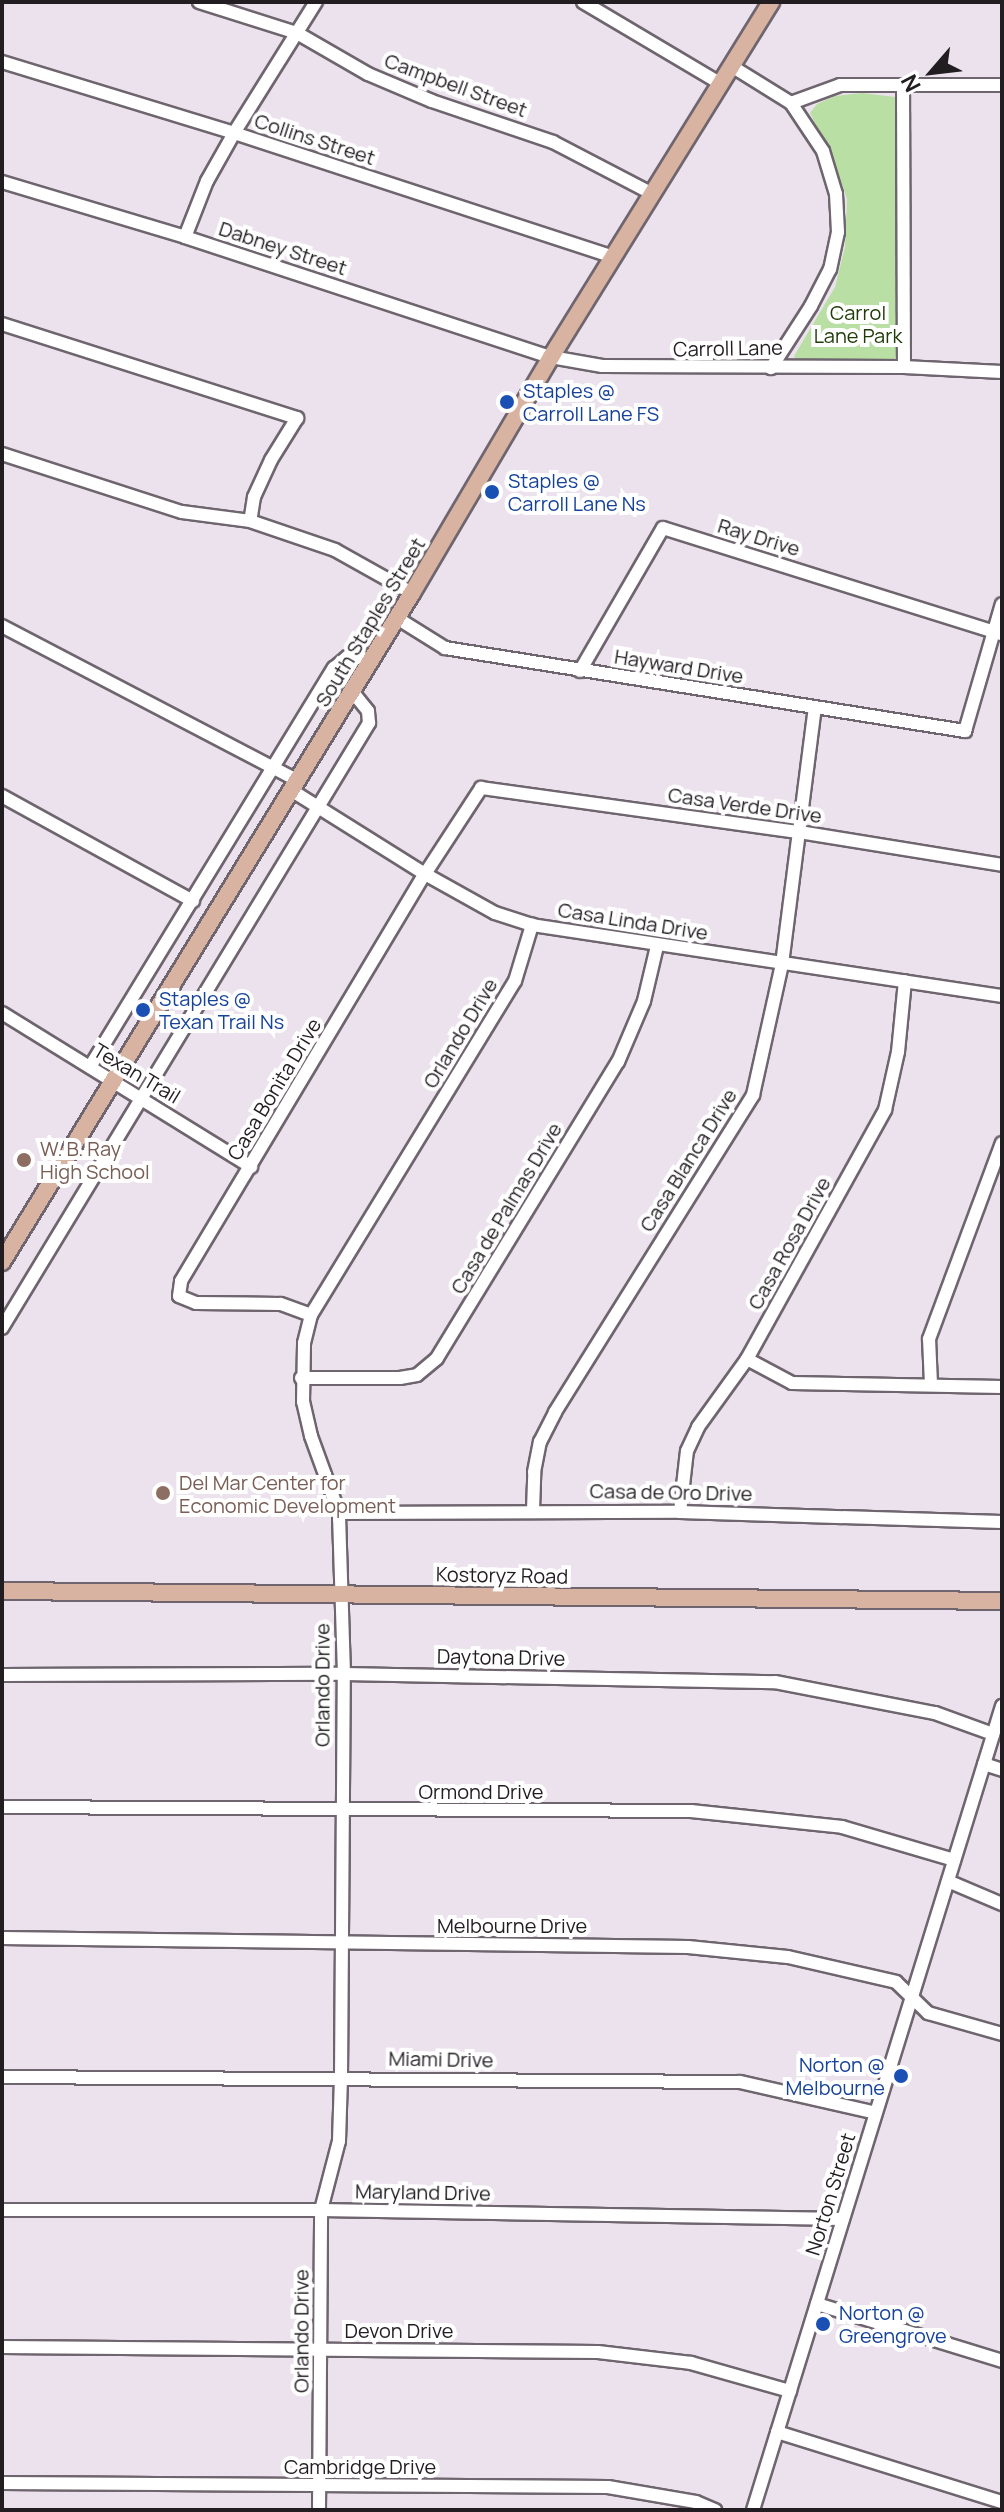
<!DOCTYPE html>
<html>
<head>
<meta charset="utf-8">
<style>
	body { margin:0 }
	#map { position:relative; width:1004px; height:2512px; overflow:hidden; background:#ece2ed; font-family:Manrope,sans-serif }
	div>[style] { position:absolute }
	.green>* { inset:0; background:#badfa4 }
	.roads { filter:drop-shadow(2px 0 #6e656e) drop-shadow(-2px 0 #6e656e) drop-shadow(0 2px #6e656e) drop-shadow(0 -2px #6e656e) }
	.minor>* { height:12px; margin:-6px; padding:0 6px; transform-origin:6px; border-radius:6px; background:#fff }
	.major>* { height:16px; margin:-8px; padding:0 8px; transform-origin:8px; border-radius:8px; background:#d9b3a1 }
	.dots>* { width:22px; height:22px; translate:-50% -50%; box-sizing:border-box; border:4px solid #fff; border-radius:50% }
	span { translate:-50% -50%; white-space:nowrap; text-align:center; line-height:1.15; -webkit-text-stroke:8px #fff; paint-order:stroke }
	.street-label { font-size:20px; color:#211d21 }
	.park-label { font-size:20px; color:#1e3a07 }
	.transit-label { font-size:20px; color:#164399 }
	.left { translate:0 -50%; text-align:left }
	.right { translate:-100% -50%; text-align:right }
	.education-label { font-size:20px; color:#785e54 }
	.frame { position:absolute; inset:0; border:4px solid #211d21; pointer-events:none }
	.north { position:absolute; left:892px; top:32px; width:80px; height:80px; -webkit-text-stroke:6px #fff; paint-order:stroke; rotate:242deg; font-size:22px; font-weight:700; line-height:32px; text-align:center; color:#211d21 }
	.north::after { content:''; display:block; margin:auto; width:28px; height:36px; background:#211d21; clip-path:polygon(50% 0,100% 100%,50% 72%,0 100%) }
</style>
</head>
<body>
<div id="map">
	<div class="green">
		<div style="clip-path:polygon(862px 93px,895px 97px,898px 109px,896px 356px,893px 362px,797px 363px,794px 356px,835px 287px,845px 247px,847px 199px,834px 161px,810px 113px,817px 104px,835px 96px)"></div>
	</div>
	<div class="roads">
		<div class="minor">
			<div style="left:199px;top:2px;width:103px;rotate:17.6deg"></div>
			<div style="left:297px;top:33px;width:82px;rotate:30deg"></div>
			<div style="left:368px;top:74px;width:69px;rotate:22.9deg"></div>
			<div style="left:432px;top:101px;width:128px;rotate:18.7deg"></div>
			<div style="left:553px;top:142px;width:113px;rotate:27.5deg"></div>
			<div style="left:583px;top:2px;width:161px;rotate:30.7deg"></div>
			<div style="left:2px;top:62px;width:243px;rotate:17deg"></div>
			<div style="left:234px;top:133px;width:399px;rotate:18.1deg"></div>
			<div style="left:733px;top:67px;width:68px;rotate:31.8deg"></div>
			<div style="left:791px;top:103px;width:58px;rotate:56.3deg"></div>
			<div style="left:823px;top:151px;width:45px;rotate:73.2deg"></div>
			<div style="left:836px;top:194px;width:38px;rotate:87deg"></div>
			<div style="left:838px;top:232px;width:38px;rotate:102deg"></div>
			<div style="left:830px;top:269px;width:42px;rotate:117.2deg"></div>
			<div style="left:811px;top:306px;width:74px;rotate:122.8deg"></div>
			<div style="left:903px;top:85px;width:282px;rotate:89.8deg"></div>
			<div style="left:791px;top:103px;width:52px;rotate:-20.2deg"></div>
			<div style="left:840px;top:85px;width:162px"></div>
			<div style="left:2px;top:182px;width:191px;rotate:16.7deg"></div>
			<div style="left:185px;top:237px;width:385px;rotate:18.2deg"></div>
			<div style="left:551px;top:357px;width:52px;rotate:10deg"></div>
			<div style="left:602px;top:366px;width:302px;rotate:0.2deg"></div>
			<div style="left:904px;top:367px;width:98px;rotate:2.9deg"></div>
			<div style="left:185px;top:237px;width:60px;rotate:-68.6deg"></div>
			<div style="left:207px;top:181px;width:55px;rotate:-60.6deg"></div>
			<div style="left:234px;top:133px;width:155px;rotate:-58deg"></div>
			<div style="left:2px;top:324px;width:310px;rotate:17.7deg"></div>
			<div style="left:297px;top:418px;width:49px;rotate:121.8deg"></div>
			<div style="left:271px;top:460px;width:41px;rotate:114.7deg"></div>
			<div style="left:254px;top:497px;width:24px;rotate:99deg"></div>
			<div style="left:2px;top:454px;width:189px;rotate:17.9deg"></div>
			<div style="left:182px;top:512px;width:69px;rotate:7.5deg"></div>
			<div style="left:250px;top:521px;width:90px;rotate:18.8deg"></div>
			<div style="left:335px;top:550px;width:88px;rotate:29.2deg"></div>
			<div style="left:397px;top:618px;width:57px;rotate:32deg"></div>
			<div style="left:445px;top:648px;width:527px;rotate:9.07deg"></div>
			<div style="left:965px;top:731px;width:132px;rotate:-73.8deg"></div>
			<div style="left:2px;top:626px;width:333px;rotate:27.6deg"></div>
			<div style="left:580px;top:671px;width:165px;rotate:-59.9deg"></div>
			<div style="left:663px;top:528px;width:355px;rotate:17.4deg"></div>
			<div style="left:291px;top:790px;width:158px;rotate:32.1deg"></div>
			<div style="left:425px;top:874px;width:80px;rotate:29.1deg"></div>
			<div style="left:495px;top:913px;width:39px;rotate:18deg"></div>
			<div style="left:532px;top:925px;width:475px;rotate:8.6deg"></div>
			<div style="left:2px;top:796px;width:218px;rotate:28.8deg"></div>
			<div style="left:2px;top:1013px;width:293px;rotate:31.7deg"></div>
			<div style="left:90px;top:1067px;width:468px;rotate:-58.6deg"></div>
			<div style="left:334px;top:668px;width:17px;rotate:-40deg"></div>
			<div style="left:347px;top:657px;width:24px;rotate:5deg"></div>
			<div style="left:311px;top:1315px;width:33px;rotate:-160deg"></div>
			<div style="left:280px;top:1304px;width:84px;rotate:-179.3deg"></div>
			<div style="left:196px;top:1303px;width:18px;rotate:-158deg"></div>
			<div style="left:179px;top:1296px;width:15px;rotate:-82deg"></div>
			<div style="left:181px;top:1281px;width:475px;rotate:-59.1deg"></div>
			<div style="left:425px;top:874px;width:103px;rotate:-56.9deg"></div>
			<div style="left:481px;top:788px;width:321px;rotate:7.9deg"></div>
			<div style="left:799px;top:832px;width:206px;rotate:9.2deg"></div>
			<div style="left:2px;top:1328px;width:708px;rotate:-58.76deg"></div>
			<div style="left:369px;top:723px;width:12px;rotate:-95deg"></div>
			<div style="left:368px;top:711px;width:26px;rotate:-129deg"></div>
			<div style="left:747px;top:1359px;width:51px;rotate:28.1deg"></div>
			<div style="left:792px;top:1383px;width:210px;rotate:1.1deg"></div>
			<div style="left:301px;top:1378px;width:99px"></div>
			<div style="left:400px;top:1378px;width:17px;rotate:-10deg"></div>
			<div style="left:417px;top:1375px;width:26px;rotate:-40deg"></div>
			<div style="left:437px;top:1358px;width:347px;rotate:-58.6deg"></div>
			<div style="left:618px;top:1062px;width:66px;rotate:-66.9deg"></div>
			<div style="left:644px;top:1001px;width:57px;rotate:-76.7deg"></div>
			<div style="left:931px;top:1384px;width:45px;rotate:-92.5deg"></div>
			<div style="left:929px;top:1339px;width:209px;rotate:-69.6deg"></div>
			<div style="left:533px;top:1510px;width:38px;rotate:-88deg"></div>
			<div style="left:534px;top:1472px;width:31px;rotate:-79deg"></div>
			<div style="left:540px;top:1442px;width:34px;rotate:-63deg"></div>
			<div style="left:555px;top:1412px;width:374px;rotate:-58deg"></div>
			<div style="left:753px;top:1095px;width:134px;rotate:-77.5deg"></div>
			<div style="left:782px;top:964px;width:259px;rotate:-82.7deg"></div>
			<div style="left:680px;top:1512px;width:61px;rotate:-83.5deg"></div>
			<div style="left:687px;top:1451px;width:26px;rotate:-65deg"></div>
			<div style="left:698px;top:1427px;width:84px;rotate:-54.2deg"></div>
			<div style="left:747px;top:1359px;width:285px;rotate:-61deg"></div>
			<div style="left:885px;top:1110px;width:59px;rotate:-77.4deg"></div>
			<div style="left:898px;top:1052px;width:71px;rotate:-84.4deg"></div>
			<div style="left:339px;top:1513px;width:341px;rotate:-0.2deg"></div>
			<div style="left:680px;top:1512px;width:322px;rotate:1.8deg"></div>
			<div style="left:2px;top:1675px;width:342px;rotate:-0.2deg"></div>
			<div style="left:344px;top:1674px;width:431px;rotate:1.1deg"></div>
			<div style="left:775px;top:1682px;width:163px;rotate:11deg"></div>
			<div style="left:935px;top:1713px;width:62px;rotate:19.9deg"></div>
			<div style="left:984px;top:1764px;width:19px;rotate:18deg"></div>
			<div style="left:2px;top:1807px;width:689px;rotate:0.33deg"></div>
			<div style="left:691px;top:1811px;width:152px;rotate:6deg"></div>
			<div style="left:842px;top:1827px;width:117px;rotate:16.4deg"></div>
			<div style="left:948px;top:1881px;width:59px;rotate:23.1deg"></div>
			<div style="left:2px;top:1938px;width:686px;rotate:0.75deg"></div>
			<div style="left:688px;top:1947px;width:100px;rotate:5.7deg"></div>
			<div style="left:788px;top:1957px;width:111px;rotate:13deg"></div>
			<div style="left:896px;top:1982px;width:45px;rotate:44.1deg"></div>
			<div style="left:928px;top:2013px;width:77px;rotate:15.8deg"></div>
			<div style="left:2px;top:2077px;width:738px;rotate:0.39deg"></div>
			<div style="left:740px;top:2082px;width:139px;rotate:12.8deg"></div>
			<div style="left:2px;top:2210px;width:319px"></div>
			<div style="left:321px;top:2210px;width:522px;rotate:0.99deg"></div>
			<div style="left:817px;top:2304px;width:194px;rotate:17.1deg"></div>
			<div style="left:2px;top:2347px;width:596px;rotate:0.48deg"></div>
			<div style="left:598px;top:2352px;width:94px;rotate:6.7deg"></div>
			<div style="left:691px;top:2363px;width:103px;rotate:15.8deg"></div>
			<div style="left:777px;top:2432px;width:236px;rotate:17.3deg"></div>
			<div style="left:2px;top:2483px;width:606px;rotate:0.38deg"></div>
			<div style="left:608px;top:2487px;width:89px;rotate:9.7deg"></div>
			<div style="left:696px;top:2502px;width:21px;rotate:23deg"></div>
			<div style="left:319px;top:2510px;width:300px;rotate:-89.6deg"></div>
			<div style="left:321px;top:2210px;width:71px;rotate:-75.4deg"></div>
			<div style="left:339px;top:2141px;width:63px;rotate:-88.2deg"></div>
			<div style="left:341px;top:2078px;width:404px;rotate:-89.6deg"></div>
			<div style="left:344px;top:1674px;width:161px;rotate:-91.8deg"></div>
			<div style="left:339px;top:1513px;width:82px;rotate:-110deg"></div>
			<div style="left:311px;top:1436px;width:35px;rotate:-103deg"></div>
			<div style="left:303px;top:1402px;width:59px;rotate:-89deg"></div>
			<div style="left:304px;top:1343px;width:29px;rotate:-76deg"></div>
			<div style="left:311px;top:1315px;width:391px;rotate:-58.6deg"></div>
			<div style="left:515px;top:981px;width:59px;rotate:-73.1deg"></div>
			<div style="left:753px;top:2510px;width:842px;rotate:-72.79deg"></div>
		</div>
		<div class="major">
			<div style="left:2px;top:1262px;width:785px;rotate:-58.5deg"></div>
			<div style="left:412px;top:593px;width:274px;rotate:-59.5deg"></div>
			<div style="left:551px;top:357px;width:418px;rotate:-58.2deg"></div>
			<div style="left:2px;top:1591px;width:1000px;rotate:0.57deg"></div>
		</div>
	</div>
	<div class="dots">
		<div style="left:507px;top:402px;background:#1a4fb4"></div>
		<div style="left:492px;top:492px;background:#1a4fb4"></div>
		<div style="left:143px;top:1010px;background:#1a4fb4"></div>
		<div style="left:24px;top:1160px;background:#8d6e63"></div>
		<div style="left:163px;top:1493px;background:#8d6e63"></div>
		<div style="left:901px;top:2076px;background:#1a4fb4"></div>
		<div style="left:823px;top:2324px;background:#1a4fb4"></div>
	</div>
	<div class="street-label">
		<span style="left:456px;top:85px;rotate:20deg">Campbell Street</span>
		<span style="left:315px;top:139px;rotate:18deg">Collins Street</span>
		<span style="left:283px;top:248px;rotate:18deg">Dabney Street</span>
		<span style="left:728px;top:348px;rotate:-1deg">Carroll Lane</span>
		<span style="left:759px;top:537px;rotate:17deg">Ray Drive</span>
		<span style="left:370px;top:622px;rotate:-59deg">South Staples Street</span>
		<span style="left:679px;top:666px;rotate:9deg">Hayward Drive</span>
		<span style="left:745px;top:805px;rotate:8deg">Casa Verde Drive</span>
		<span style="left:633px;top:921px;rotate:9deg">Casa Linda Drive</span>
		<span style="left:460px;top:1033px;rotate:-59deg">Orlando Drive</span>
		<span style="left:137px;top:1073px;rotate:31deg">Texan Trail</span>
		<span style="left:274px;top:1089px;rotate:-59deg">Casa Bonita Drive</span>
		<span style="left:688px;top:1160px;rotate:-58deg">Casa Blanca Drive</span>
		<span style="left:506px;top:1208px;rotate:-59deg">Casa de Palmas Drive</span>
		<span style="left:789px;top:1243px;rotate:-61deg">Casa Rosa Drive</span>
		<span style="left:671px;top:1492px;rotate:1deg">Casa de Oro Drive</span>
		<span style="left:502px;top:1575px;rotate:1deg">Kostoryz Road</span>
		<span style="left:501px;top:1657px;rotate:1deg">Daytona Drive</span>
		<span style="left:322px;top:1685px;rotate:-90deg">Orlando Drive</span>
		<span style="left:481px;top:1791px">Ormond Drive</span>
		<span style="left:512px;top:1925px">Melbourne Drive</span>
		<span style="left:441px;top:2059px;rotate:1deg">Miami Drive</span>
		<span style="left:423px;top:2192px;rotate:1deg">Maryland Drive</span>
		<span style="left:830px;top:2194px;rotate:-73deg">Norton Street</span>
		<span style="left:399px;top:2330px">Devon Drive</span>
		<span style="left:301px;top:2331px;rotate:-90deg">Orlando Drive</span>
		<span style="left:360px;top:2466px">Cambridge Drive</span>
	</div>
	<div class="park-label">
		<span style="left:858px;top:324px">Carrol<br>Lane Park</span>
	</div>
	<div class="transit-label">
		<span class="left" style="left:523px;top:402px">Staples @<br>Carroll Lane FS</span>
		<span class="left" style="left:508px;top:492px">Staples @<br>Carroll Lane Ns</span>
		<span class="left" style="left:159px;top:1010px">Staples @<br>Texan Trail Ns</span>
		<span class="right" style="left:885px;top:2076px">Norton @<br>Melbourne</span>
		<span class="left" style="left:839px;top:2324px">Norton @<br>Greengrove</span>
	</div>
	<div class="education-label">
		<span class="left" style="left:40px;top:1160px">W. B. Ray<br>High School</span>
		<span class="left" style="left:179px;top:1494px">Del Mar Center for<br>Economic Development</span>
	</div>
	<div class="frame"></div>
	<div class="north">N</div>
</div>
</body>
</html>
